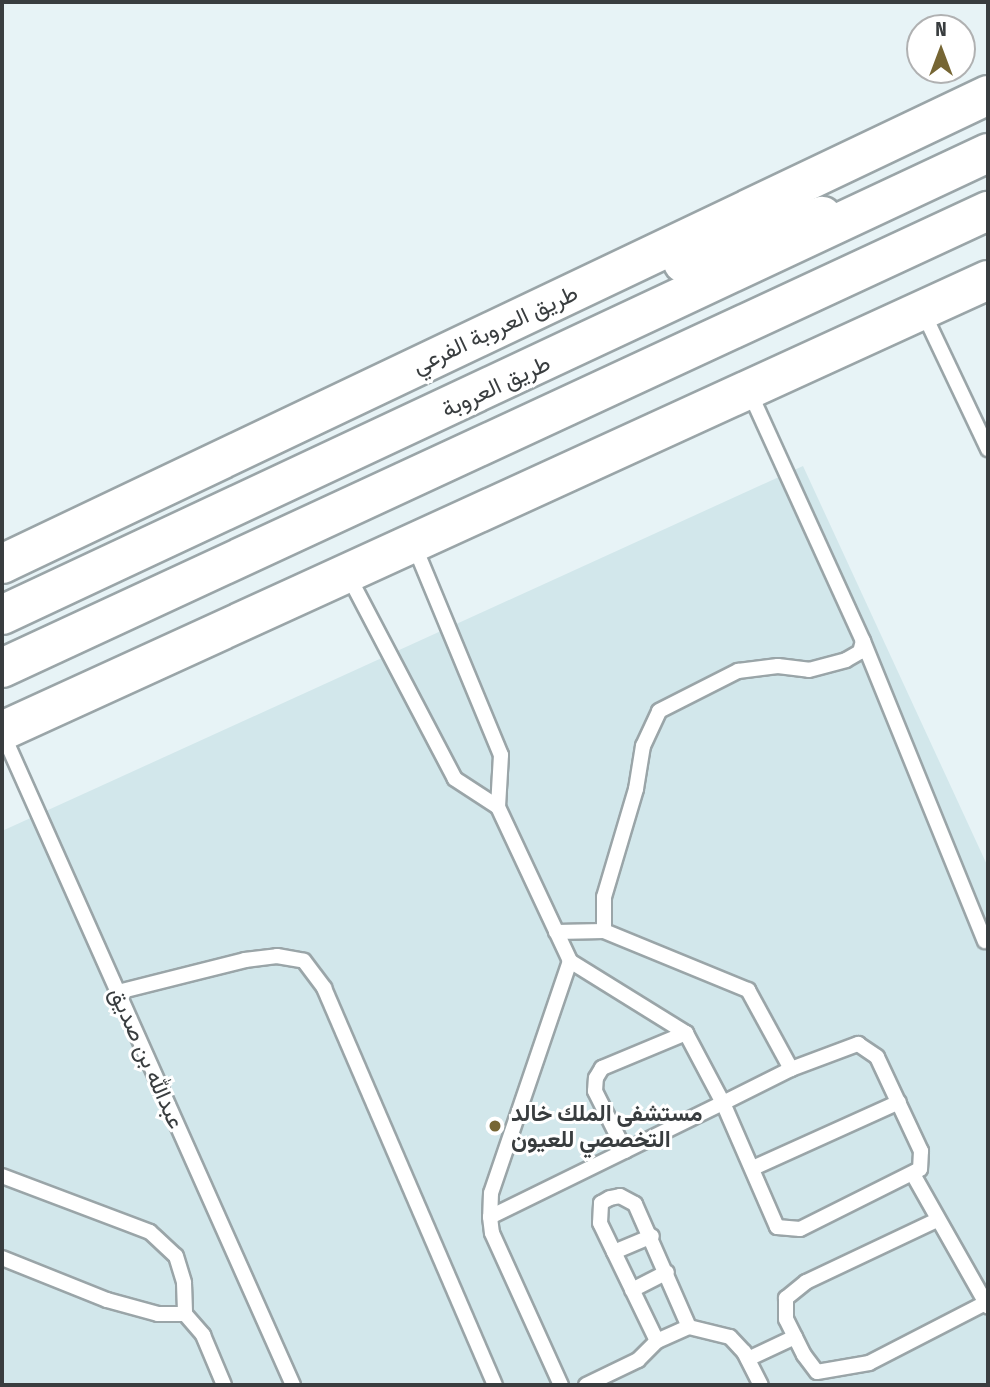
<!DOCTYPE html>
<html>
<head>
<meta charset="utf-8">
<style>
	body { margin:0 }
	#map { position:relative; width:990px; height:1387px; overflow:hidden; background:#e7f3f6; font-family:"Fira Sans Condensed",Vazirmatn,sans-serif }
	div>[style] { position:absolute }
	.built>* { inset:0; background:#d2e7eb }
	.roads { filter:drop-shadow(2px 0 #9aa5a8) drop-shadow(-2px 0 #9aa5a8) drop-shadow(0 2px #9aa5a8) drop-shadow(0 -2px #9aa5a8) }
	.lane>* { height:14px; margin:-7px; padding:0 7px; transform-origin:7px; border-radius:7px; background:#fff }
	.secondary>* { height:38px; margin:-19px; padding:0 19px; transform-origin:19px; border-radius:19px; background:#fff }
	.primary>* { height:38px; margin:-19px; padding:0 19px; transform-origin:19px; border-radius:19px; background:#fff }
	.dots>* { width:19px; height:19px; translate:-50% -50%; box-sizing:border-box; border:4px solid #fff; border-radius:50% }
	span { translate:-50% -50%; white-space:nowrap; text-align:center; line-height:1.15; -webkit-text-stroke:6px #fff; paint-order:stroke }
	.street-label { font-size:23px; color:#393d3f }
	.poi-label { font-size:23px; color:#393d3f; font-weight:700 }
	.left { translate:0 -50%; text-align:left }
	.frame { position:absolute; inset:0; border:4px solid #393d3f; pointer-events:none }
	.north { position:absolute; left:906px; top:14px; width:70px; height:70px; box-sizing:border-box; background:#fff; border:2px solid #b0b1b2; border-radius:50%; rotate:0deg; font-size:19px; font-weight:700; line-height:28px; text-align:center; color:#393d3f }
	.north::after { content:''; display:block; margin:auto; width:24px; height:32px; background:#766634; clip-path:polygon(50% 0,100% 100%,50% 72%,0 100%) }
</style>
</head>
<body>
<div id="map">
	<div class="built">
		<div style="clip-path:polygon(803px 466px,988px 867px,988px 1385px,2px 1385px,2px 831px)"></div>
	</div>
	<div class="roads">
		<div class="lane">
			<div style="left:923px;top:312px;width:152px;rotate:64.6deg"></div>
			<div style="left:414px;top:545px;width:227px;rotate:67.5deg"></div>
			<div style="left:501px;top:755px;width:52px;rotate:93.3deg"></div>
			<div style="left:498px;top:807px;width:170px;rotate:64.9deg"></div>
			<div style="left:570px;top:961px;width:245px;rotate:108.8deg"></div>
			<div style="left:491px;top:1193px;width:24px;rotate:92deg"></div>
			<div style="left:490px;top:1217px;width:16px;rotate:83deg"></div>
			<div style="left:492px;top:1233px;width:167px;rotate:65.6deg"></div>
			<div style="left:348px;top:575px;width:230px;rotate:62.3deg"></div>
			<div style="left:455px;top:779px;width:51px;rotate:33.1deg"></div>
			<div style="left:863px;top:641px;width:324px;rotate:67.9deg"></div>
			<div style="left:2px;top:732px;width:715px;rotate:65.98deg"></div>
			<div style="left:604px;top:931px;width:34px;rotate:-90deg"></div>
			<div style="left:604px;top:897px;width:113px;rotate:-73.5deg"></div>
			<div style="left:636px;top:789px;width:44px;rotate:-80.8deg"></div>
			<div style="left:643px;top:746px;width:38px;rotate:-65deg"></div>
			<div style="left:659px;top:711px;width:89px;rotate:-26.9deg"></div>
			<div style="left:738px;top:671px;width:40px;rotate:-7.1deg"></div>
			<div style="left:778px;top:666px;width:31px;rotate:7deg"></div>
			<div style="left:809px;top:670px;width:38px;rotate:-15deg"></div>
			<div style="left:846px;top:660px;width:16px;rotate:-30deg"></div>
			<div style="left:860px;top:652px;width:11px;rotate:-75deg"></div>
			<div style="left:863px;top:641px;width:275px;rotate:-114.5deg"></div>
			<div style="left:556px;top:932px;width:48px;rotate:-1.2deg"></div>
			<div style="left:604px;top:931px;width:156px;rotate:22.3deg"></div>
			<div style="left:748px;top:990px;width:90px;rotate:61.4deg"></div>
			<div style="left:118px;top:992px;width:131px;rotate:-14.1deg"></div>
			<div style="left:245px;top:960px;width:32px;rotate:-7deg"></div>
			<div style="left:277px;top:956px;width:27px;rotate:10deg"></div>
			<div style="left:304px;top:961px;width:34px;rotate:53deg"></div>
			<div style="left:324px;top:988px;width:432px;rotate:66.7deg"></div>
			<div style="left:625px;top:1151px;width:67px;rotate:-116.6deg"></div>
			<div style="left:595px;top:1091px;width:13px;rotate:-86deg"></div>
			<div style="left:596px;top:1078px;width:12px;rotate:-59deg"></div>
			<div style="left:602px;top:1068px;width:91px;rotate:-22.6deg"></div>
			<div style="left:753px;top:1168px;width:160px;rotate:-24.3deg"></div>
			<div style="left:2px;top:1176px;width:158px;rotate:20.7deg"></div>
			<div style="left:150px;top:1232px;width:35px;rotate:43deg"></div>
			<div style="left:176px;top:1256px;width:28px;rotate:73deg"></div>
			<div style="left:184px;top:1283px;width:31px;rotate:88deg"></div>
			<div style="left:914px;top:1176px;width:150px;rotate:60.5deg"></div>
			<div style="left:490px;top:1217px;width:259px;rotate:-26.1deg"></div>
			<div style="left:723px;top:1103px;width:76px;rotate:-26.6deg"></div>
			<div style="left:791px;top:1069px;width:72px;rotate:-20.5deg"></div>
			<div style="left:858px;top:1044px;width:23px;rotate:34deg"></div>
			<div style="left:877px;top:1057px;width:104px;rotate:64.9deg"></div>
			<div style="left:921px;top:1151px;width:18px;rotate:93deg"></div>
			<div style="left:920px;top:1169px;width:134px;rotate:153.4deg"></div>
			<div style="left:800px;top:1229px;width:23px;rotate:-175deg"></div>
			<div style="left:777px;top:1227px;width:135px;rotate:-113.5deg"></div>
			<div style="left:723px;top:1103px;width:79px;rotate:-117.9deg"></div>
			<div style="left:686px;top:1033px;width:137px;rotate:-148.2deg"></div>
			<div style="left:937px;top:1220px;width:145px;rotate:154.7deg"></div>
			<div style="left:806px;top:1282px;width:26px;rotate:141deg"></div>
			<div style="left:786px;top:1298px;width:21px;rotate:90deg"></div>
			<div style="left:786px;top:1319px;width:40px;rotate:63.4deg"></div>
			<div style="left:804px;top:1355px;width:21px;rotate:53deg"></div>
			<div style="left:817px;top:1372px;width:53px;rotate:-9.8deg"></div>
			<div style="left:869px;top:1363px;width:131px;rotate:-27.3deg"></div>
			<div style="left:614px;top:1252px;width:41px;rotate:-22.8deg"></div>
			<div style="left:2px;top:1258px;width:113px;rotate:21.8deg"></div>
			<div style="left:107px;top:1300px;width:53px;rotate:15.4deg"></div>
			<div style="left:158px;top:1314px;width:27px"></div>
			<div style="left:185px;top:1314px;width:28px;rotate:49deg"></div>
			<div style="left:203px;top:1335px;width:54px;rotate:67.2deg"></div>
			<div style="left:632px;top:1290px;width:39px;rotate:-27deg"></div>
			<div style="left:657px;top:1341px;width:131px;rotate:-115.8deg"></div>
			<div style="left:600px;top:1223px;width:20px;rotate:-87deg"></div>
			<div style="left:601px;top:1203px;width:10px;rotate:-29deg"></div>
			<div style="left:610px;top:1198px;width:10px;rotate:-11deg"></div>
			<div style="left:620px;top:1196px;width:17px;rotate:28deg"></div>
			<div style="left:635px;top:1204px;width:134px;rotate:66.3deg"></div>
			<div style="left:748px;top:1359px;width:52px;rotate:-25.1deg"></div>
			<div style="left:586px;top:1385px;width:58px;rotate:-25.7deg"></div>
			<div style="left:638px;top:1360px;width:27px;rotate:-45deg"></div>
			<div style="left:657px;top:1341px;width:35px;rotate:-24deg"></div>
			<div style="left:689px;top:1327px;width:42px;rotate:13.7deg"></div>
			<div style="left:730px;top:1337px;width:21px;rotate:47deg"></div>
			<div style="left:744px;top:1352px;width:37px;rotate:63deg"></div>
		</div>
		<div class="secondary">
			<div style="left:683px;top:263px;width:147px;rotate:-18.7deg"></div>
			<div style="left:2px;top:564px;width:1092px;rotate:-25.44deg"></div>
			<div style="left:2px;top:731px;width:1084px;rotate:-24.58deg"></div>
		</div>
		<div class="primary">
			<div style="left:2px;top:615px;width:1089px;rotate:-25.11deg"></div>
			<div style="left:2px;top:668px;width:1087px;rotate:-24.87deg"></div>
		</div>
	</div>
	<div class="dots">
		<div style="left:495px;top:1126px;background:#766634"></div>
	</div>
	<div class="street-label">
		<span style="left:495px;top:329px;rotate:-25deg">طريق العروبة الفرعي</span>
		<span style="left:496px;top:386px;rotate:-25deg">طريق العروبة</span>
		<span style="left:147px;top:1058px;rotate:66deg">عبدالله بن صديق</span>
	</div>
	<div class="poi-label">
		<span class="left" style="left:511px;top:1126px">مستشفى الملك خالد<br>التخصصي للعيون</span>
	</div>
	<div class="frame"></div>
	<div class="north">N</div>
</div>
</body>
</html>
